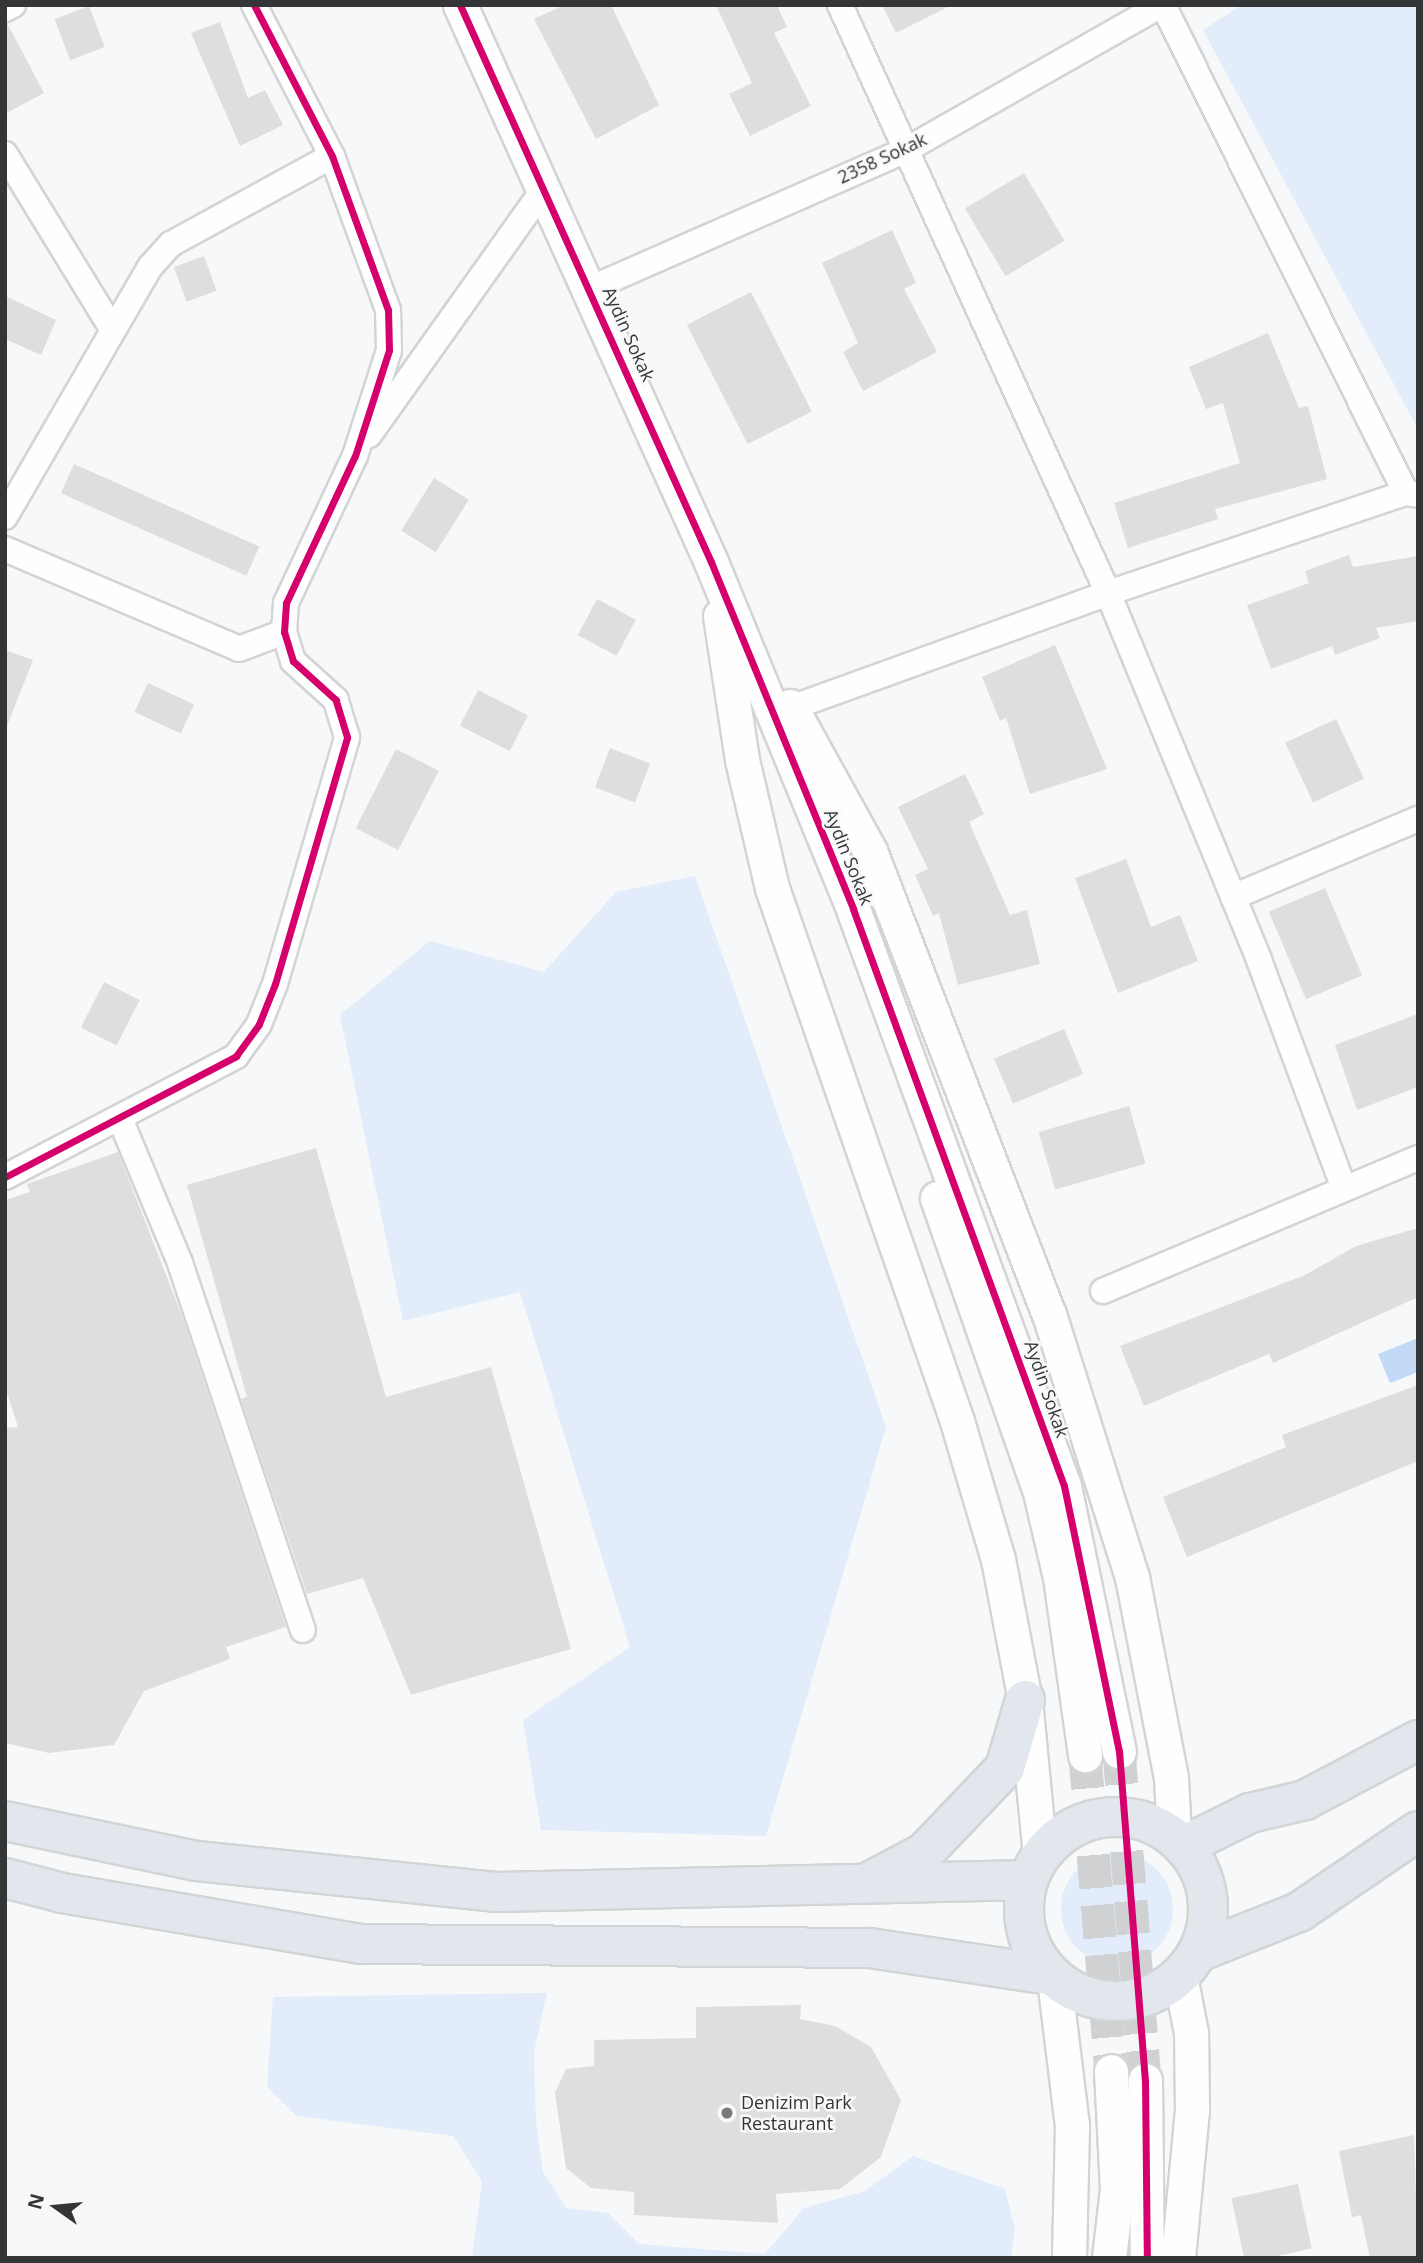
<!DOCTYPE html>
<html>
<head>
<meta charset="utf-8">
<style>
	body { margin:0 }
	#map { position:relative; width:1423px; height:2263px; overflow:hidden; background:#f7f8f9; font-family:"Open Sans",sans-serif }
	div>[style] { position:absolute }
	.green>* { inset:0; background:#e2ecfa }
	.round { border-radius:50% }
	.water>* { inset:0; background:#c2daf8 }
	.building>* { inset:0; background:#dededf; transform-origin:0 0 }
	.secondary-tunnel>* { height:33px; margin-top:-16.5px; transform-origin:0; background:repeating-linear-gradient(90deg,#d0d1d2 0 33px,transparent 0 50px) }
	.roads { filter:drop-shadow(2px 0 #d3d4d5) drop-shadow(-2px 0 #d3d4d5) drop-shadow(0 2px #d3d4d5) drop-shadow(0 -2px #d3d4d5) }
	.street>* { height:24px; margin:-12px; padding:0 12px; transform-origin:12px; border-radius:12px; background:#fefefe }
	.secondary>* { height:33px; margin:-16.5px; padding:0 16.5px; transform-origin:16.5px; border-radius:16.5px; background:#fefefe }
	.primary>* { height:38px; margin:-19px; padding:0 19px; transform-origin:19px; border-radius:19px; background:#e2e7ed }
	.primary>.ring { margin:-19px; padding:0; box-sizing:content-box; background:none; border:38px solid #e2e7ed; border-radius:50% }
	.cycleway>* { height:7px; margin:-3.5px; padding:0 3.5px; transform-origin:3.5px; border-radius:3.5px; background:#d6006c }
	.dots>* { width:19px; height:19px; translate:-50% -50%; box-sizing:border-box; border:4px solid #f6f8fa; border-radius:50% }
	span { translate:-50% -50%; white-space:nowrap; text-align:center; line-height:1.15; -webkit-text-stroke:5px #f6f8fa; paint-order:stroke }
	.street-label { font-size:18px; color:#343536 }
	.poi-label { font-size:18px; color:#343536 }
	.left { translate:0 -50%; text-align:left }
	.frame { position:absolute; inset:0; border:7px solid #343536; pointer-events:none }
	.north { position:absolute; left:21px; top:2172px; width:70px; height:70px; -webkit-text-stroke:5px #f6f8fa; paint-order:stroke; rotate:285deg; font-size:19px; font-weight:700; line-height:28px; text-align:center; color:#343536 }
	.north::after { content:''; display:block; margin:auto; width:24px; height:32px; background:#343536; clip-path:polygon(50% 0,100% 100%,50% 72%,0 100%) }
</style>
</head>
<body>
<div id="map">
	<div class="green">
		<div style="clip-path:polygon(1241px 5px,1418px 5px,1418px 429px,1203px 30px)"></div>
		<div style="clip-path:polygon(695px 876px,886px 1427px,766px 1836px,541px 1830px,523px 1720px,630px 1647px,520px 1292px,403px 1321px,340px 1015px,430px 941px,544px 972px,616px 892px)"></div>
		<div class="round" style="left:1061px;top:1853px;width:112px;height:112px"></div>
		<div style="clip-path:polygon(547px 1993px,534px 2052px,536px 2122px,543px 2172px,566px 2208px,608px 2213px,639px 2244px,765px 2254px,804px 2208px,865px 2191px,913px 2156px,1005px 2189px,1015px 2229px,1011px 2258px,472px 2258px,482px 2181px,453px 2136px,297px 2116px,267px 2087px,273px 1997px)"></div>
	</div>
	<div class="water">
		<div style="clip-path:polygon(1418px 1338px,1418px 1372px,1390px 1383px,1378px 1354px)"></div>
	</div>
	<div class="building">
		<div style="clip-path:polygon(564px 5px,611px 5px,659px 105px,596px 139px,534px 19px)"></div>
		<div style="clip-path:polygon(716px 5px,777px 5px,787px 27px,774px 33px,811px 106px,750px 136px,729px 94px,752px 83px)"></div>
		<div style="clip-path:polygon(882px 5px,952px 5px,896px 33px)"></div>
		<div style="left:89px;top:6px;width:44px;height:37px;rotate:69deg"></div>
		<div style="clip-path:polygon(220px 22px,248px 98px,265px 90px,283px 125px,240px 146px,191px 33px)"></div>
		<div style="clip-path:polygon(7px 23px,44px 93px,5px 114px,5px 24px)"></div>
		<div style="left:1024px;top:173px;width:79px;height:69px;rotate:59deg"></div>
		<div style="clip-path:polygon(892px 230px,916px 283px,904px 289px,937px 352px,863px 391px,843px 352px,858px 343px,822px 263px)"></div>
		<div style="left:204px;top:256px;width:37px;height:32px;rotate:70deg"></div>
		<div style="left:751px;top:292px;width:134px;height:72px;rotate:63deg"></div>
		<div style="clip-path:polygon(5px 296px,56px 320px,41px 355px,5px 339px)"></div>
		<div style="clip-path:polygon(1268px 333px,1299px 408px,1308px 406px,1327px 479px,1215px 509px,1218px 519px,1128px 548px,1114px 503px,1240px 463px,1223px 403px,1206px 409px,1189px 367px)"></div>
		<div style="left:74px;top:464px;width:203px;height:32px;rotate:24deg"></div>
		<div style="left:434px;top:478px;width:41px;height:62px;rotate:32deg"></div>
		<div style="clip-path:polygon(1349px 555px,1353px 567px,1418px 556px,1418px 621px,1376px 628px,1380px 638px,1335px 655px,1332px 646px,1271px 669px,1247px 605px,1309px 583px,1305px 571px)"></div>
		<div style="left:597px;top:599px;width:44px;height:41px;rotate:28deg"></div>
		<div style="clip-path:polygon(1055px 645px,1107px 769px,1030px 794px,1006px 718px,1000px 721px,982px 677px)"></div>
		<div style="clip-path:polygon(5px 650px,33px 660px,7px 726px,5px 726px)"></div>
		<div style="left:148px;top:683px;width:51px;height:32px;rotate:25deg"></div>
		<div style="left:478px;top:690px;width:56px;height:40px;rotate:27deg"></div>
		<div style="left:1336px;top:719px;width:66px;height:56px;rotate:65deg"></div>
		<div style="left:610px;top:748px;width:43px;height:42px;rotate:21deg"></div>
		<div style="left:396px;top:749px;width:48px;height:89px;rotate:27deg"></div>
		<div style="clip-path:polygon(965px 774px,984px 814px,969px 822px,1010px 915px,1027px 910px,1040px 964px,958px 985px,939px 913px,933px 916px,915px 875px,928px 869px,898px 807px)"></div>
		<div style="clip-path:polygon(1126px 859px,1151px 927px,1180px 915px,1198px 961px,1118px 993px,1075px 878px)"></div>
		<div style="left:1325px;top:888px;width:95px;height:61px;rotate:67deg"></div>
		<div style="left:104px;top:982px;width:40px;height:51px;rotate:27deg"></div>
		<div style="clip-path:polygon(1418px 1014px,1418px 1087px,1357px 1110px,1335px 1045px)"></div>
		<div style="left:1064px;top:1029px;width:49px;height:76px;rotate:67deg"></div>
		<div style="left:1129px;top:1106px;width:60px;height:94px;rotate:74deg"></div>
		<div style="clip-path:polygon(316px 1148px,386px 1397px,491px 1367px,571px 1649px,411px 1695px,363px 1578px,307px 1594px,241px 1399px,247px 1397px,187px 1185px)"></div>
		<div style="clip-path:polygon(118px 1152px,181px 1313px,286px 1627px,226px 1647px,230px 1659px,144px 1691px,114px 1745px,49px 1753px,5px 1743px,5px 1428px,18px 1427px,5px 1387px,5px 1200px,30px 1192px,27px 1184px)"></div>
		<div style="clip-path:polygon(1418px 1228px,1418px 1297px,1273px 1363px,1269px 1354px,1144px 1406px,1120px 1346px,1305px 1275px,1356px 1246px)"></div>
		<div style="clip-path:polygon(1418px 1385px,1418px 1461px,1187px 1557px,1163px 1497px,1286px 1447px,1282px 1435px)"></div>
		<div style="clip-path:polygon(801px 2005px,800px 2019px,835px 2026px,871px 2047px,901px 2100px,881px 2157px,840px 2189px,776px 2194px,778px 2223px,634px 2215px,634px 2192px,591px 2188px,566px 2168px,555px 2093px,566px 2069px,594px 2066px,594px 2040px,696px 2038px,696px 2007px)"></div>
		<div style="clip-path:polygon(1414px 2135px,1418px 2258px,1370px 2258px,1361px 2215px,1352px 2217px,1339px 2151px)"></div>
		<div style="left:1298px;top:2184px;width:66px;height:68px;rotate:78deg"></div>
	</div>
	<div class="secondary-tunnel">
		<div style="left:1119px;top:1751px;width:330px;rotate:85.5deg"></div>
		<div style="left:1085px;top:1755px;width:317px;rotate:85.3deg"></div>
	</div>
	<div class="roads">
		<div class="street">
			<div style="left:840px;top:5px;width:646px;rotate:65.5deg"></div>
			<div style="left:1108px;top:593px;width:397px;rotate:67.6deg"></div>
			<div style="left:1259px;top:960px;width:241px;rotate:69.6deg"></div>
			<div style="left:1163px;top:5px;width:545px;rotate:63.53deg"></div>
			<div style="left:5px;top:9px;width:9px;rotate:-27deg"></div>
			<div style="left:5px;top:154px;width:206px;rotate:58.5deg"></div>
			<div style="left:592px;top:288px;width:343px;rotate:-23.7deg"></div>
			<div style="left:906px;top:150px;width:293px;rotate:-29.6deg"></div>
			<div style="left:369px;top:435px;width:302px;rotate:-54.6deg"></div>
			<div style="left:5px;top:517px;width:289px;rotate:-59.9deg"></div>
			<div style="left:150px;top:267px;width:31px;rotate:-48deg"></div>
			<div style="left:171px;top:244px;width:183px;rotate:-28.7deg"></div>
			<div style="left:5px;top:549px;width:254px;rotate:23.1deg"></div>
			<div style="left:239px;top:649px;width:48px;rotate:-20.7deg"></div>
			<div style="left:791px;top:708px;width:337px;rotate:-19.9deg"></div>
			<div style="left:1108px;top:593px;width:314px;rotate:-18.6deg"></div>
			<div style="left:1406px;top:493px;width:12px;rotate:9deg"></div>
			<div style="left:1233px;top:897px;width:201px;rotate:-22.9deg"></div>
			<div style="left:121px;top:1121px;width:154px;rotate:67.4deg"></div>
			<div style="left:180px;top:1263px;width:387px;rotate:71.5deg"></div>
			<div style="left:5px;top:1177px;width:261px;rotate:-27.6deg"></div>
			<div style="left:236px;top:1056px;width:39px;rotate:-54deg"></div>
			<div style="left:259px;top:1024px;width:43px;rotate:-68.2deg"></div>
			<div style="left:275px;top:984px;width:257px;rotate:-73.7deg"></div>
			<div style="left:347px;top:737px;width:39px;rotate:-107deg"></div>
			<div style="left:336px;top:700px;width:58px;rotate:-137.8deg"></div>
			<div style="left:293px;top:661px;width:30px;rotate:-107deg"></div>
			<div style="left:284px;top:632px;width:29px;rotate:-86deg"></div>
			<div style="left:286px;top:603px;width:162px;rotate:-64.9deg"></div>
			<div style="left:355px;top:456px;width:111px;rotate:-72.2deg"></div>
			<div style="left:389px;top:350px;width:40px;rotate:-91.4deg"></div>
			<div style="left:388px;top:310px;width:164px;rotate:-110deg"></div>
			<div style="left:332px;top:156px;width:170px;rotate:-117.3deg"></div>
			<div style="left:1103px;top:1291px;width:342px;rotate:-22.9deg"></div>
		</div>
		<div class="secondary">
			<div style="left:460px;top:5px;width:611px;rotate:65.74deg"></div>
			<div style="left:711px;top:562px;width:375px;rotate:67.7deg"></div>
			<div style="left:853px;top:909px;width:614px;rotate:69.91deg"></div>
			<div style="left:1064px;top:1486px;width:271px;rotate:78.3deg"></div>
			<div style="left:720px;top:616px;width:146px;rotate:81.3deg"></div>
			<div style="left:742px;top:760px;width:131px;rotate:76.8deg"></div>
			<div style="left:772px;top:888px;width:564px;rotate:70.86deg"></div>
			<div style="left:957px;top:1421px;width:144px;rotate:73.5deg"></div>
			<div style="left:998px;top:1559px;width:144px;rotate:79.2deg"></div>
			<div style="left:1025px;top:1700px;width:157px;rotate:84.5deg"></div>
			<div style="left:790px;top:706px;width:166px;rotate:61.1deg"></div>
			<div style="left:870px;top:851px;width:496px;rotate:68.9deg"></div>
			<div style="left:1049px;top:1314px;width:276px;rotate:72.5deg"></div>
			<div style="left:1132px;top:1577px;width:205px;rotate:79deg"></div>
			<div style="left:1171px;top:1778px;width:58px;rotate:87deg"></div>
			<div style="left:937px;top:1198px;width:312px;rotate:70.7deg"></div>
			<div style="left:1040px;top:1492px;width:87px;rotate:76.8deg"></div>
			<div style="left:1060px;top:1577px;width:180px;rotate:82deg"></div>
			<div style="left:1054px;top:1979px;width:147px;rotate:83deg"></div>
			<div style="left:1072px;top:2125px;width:133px;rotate:91.3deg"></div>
			<div style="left:1145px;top:2080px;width:178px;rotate:89.4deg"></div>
			<div style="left:1109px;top:2258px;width:69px;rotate:-83.4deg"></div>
			<div style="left:1117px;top:2189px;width:118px;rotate:-92.9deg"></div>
			<div style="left:1178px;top:2258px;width:149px;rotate:-84.6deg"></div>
			<div style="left:1192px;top:2110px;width:77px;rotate:-90.7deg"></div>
			<div style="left:1191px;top:2033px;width:58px;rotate:-100.9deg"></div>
		</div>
		<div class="primary">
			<div class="ring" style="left:1024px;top:1817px;width:146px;height:146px"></div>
			<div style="left:5px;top:1821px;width:196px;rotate:11.8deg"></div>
			<div style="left:197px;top:1861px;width:302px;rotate:5.9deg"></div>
			<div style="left:497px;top:1892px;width:531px;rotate:-1.29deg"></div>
			<div style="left:1183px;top:1846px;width:75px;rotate:-26.2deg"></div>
			<div style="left:1250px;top:1813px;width:57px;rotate:-13.3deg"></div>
			<div style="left:1305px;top:1800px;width:128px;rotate:-28deg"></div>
			<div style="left:5px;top:1878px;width:59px;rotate:14.7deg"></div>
			<div style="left:62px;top:1893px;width:302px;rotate:9.7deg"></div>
			<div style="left:360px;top:1944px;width:510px;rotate:0.45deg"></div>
			<div style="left:870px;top:1948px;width:183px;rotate:8.5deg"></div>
			<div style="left:867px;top:1883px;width:64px;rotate:-27.8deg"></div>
			<div style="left:924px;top:1853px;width:117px;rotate:-46.4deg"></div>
			<div style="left:1005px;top:1768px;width:71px;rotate:-73.6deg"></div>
			<div style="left:1198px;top:1952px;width:109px;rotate:-21.6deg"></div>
			<div style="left:1299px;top:1912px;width:144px;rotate:-34.2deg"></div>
		</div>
	</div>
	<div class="cycleway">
		<div style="left:460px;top:5px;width:611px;rotate:65.74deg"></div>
		<div style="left:711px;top:562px;width:375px;rotate:67.7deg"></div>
		<div style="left:853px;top:909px;width:614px;rotate:69.91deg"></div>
		<div style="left:1064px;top:1486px;width:271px;rotate:78.3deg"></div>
		<div style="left:1119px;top:1751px;width:330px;rotate:85.5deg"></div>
		<div style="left:1145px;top:2080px;width:178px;rotate:89.4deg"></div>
		<div style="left:5px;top:1177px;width:261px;rotate:-27.6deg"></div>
		<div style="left:236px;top:1056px;width:39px;rotate:-54deg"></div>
		<div style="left:259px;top:1024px;width:43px;rotate:-68.2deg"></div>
		<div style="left:275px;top:984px;width:257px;rotate:-73.7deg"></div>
		<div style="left:347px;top:737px;width:39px;rotate:-107deg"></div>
		<div style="left:336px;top:700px;width:58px;rotate:-137.8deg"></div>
		<div style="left:293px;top:661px;width:30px;rotate:-107deg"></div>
		<div style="left:284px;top:632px;width:29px;rotate:-86deg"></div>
		<div style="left:286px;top:603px;width:162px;rotate:-64.9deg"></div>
		<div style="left:355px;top:456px;width:111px;rotate:-72.2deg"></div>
		<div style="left:389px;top:350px;width:40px;rotate:-91.4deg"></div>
		<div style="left:388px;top:310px;width:164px;rotate:-110deg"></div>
		<div style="left:332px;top:156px;width:170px;rotate:-117.3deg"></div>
	</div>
	<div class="dots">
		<div style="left:727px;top:2113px;background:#78797a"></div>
	</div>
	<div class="street-label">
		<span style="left:882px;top:158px;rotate:-25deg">2358 Sokak</span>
		<span style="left:629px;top:334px;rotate:66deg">Aydin Sokak</span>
		<span style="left:849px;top:857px;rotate:68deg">Aydin Sokak</span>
		<span style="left:1047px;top:1389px;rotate:71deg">Aydin Sokak</span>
	</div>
	<div class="poi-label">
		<span class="left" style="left:741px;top:2113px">Denizim Park<br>Restaurant</span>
	</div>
	<div class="frame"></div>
	<div class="north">N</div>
</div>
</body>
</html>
